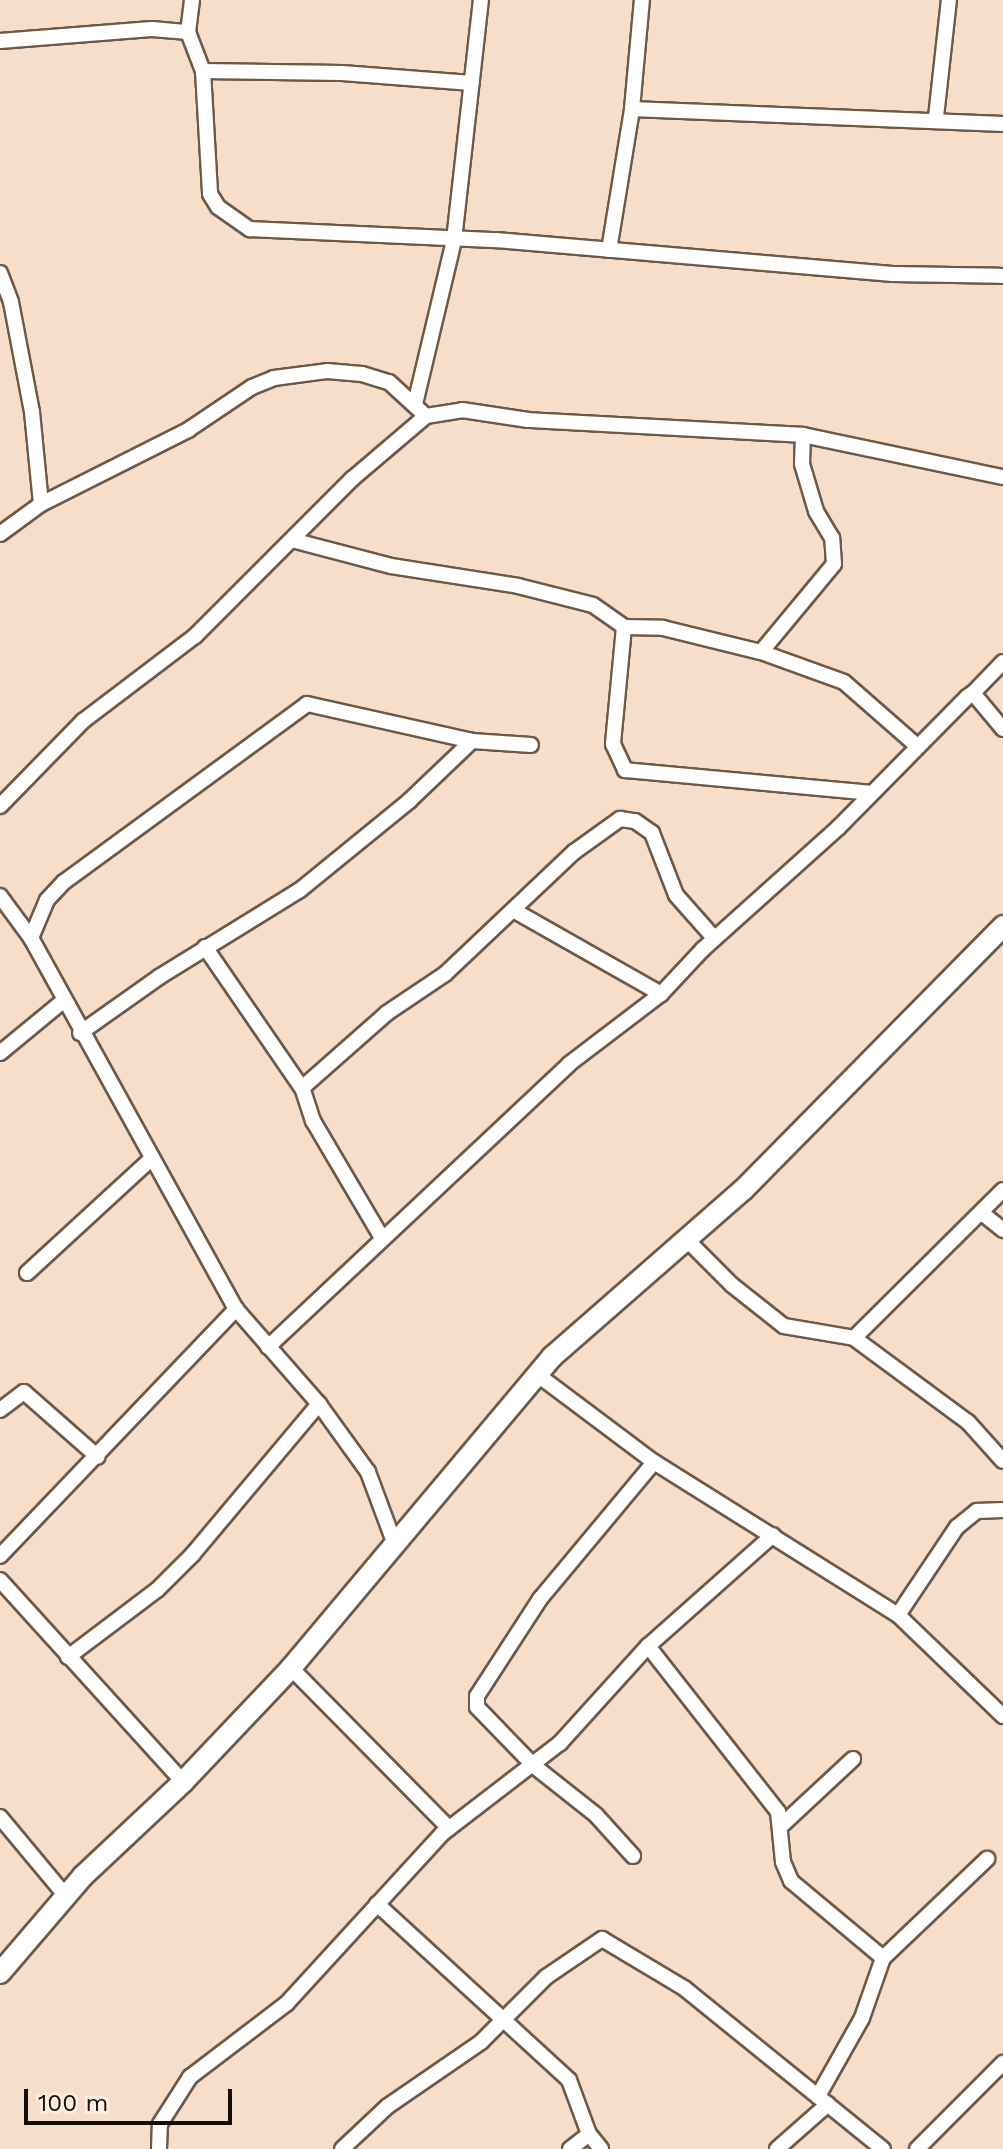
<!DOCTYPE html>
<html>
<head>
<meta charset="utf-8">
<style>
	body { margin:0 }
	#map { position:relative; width:1003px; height:2149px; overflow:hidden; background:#f6deca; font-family:"Work Sans",sans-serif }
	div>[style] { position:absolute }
	.roads { filter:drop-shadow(2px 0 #6d5948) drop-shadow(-2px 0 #6d5948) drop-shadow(0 2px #6d5948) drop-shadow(0 -2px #6d5948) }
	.street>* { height:14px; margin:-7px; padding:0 7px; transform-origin:7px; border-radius:7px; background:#fff }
	.secondary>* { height:20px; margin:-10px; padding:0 10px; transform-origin:10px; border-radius:10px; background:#fff }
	span { translate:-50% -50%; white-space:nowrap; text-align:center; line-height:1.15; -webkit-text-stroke:7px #fcede1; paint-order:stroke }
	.scale { position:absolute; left:24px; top:2089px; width:208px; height:36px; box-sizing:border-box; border:4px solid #160e07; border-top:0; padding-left:10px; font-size:24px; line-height:28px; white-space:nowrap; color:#160e07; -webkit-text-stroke:6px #fcede1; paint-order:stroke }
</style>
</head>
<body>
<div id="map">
	<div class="roads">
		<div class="street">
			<div style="left:192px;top:0;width:32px;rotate:97deg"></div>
			<div style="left:188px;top:32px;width:42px;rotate:69deg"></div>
			<div style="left:203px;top:71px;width:123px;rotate:86.7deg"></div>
			<div style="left:210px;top:194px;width:15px;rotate:58deg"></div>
			<div style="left:218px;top:207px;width:39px;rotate:35deg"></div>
			<div style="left:250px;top:229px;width:246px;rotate:2.6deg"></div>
			<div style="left:496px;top:240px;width:398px;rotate:4.9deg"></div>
			<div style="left:893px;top:274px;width:110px;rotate:1deg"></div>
			<div style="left:0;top:41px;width:152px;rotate:-4.5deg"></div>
			<div style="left:152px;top:29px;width:36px;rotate:5deg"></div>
			<div style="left:203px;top:71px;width:139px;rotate:0.8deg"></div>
			<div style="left:342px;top:73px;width:130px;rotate:4.4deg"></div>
			<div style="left:632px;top:109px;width:109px;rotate:-84.8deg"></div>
			<div style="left:936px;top:117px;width:118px;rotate:-83.7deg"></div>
			<div style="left:609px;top:250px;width:143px;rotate:-80.7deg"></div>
			<div style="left:632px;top:109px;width:371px;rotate:2.3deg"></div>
			<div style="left:0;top:273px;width:31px;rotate:69deg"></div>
			<div style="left:11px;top:302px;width:112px;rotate:79.2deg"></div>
			<div style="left:32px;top:412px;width:92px;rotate:84.4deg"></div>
			<div style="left:415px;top:404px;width:169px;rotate:-76.6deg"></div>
			<div style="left:454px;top:240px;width:242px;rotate:-83.6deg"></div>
			<div style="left:0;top:534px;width:51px;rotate:-36.2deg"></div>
			<div style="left:41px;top:504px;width:165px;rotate:-26.7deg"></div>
			<div style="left:188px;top:430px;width:77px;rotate:-33.9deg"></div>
			<div style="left:252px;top:387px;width:24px;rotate:-22deg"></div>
			<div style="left:274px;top:378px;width:53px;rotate:-7.5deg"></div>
			<div style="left:327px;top:371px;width:35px;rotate:5deg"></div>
			<div style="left:362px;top:374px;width:28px;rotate:17deg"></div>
			<div style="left:389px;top:382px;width:50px;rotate:42.6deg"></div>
			<div style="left:292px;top:540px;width:102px;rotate:14.7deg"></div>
			<div style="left:391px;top:566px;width:129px;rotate:8.9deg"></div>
			<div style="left:518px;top:586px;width:77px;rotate:14.2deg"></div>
			<div style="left:593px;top:605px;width:38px;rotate:35deg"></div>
			<div style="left:624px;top:627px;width:39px;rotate:1deg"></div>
			<div style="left:663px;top:628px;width:101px;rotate:13.8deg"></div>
			<div style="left:761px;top:652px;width:114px;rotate:-50.3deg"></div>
			<div style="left:834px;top:564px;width:26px;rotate:-94deg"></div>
			<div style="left:832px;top:538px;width:31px;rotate:-121deg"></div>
			<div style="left:816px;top:511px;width:49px;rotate:-106.6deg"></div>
			<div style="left:802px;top:464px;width:29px;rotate:-88deg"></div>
			<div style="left:624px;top:627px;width:118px;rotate:95.4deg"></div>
			<div style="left:613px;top:744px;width:29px;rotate:65deg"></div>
			<div style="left:625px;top:770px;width:247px;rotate:5.3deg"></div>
			<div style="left:761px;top:652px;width:88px;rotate:19.9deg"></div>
			<div style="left:844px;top:682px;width:96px;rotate:41.2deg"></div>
			<div style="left:973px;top:693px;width:43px;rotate:-45.9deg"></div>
			<div style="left:0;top:806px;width:119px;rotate:-45.7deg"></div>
			<div style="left:83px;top:721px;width:141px;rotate:-37.2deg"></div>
			<div style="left:195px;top:636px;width:222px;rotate:-45deg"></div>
			<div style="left:352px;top:479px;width:97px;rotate:-40.4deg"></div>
			<div style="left:426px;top:416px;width:36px;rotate:-9deg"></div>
			<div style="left:462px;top:410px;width:67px;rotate:8.6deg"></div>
			<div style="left:528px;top:420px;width:275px;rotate:3.1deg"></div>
			<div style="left:803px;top:435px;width:204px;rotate:11.9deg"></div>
			<div style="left:0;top:896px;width:52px;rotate:53.6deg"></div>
			<div style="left:31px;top:938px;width:424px;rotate:61.1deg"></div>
			<div style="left:236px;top:1309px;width:126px;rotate:48.9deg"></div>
			<div style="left:319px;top:1404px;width:84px;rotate:54.2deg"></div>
			<div style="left:368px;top:1472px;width:75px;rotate:69.6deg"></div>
			<div style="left:515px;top:911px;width:168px;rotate:29.6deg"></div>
			<div style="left:31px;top:938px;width:41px;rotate:-67.2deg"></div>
			<div style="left:47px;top:900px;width:25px;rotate:-47deg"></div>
			<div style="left:64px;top:882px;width:301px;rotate:-36.2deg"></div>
			<div style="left:307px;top:704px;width:169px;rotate:12.6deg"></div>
			<div style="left:472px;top:741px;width:59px;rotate:3.9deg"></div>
			<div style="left:205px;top:947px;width:171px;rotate:55.5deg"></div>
			<div style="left:80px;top:1033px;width:97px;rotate:-35.3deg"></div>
			<div style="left:159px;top:977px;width:166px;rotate:-31.7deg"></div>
			<div style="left:300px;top:890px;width:141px;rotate:-39.2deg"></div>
			<div style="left:409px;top:801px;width:87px;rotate:-43.6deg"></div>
			<div style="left:0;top:1053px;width:82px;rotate:-39.5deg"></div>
			<div style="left:982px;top:1213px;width:27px;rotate:39deg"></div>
			<div style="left:382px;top:1238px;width:136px;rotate:-120.5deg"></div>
			<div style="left:313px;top:1121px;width:35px;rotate:-108deg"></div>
			<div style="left:302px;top:1088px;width:113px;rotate:-41.4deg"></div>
			<div style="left:387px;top:1013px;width:70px;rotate:-33.9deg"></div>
			<div style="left:445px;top:974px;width:178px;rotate:-43.4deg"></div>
			<div style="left:574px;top:852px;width:57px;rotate:-35.7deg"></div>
			<div style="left:620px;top:819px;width:15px;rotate:8deg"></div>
			<div style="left:635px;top:821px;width:21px;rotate:35deg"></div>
			<div style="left:652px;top:833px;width:66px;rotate:68.8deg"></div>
			<div style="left:676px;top:895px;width:57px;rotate:48.5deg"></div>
			<div style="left:688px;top:1241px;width:62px;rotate:45deg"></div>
			<div style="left:732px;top:1285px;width:66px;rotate:38.3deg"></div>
			<div style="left:784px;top:1326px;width:71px;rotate:9.7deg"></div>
			<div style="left:854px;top:1338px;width:210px;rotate:-44.8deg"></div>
			<div style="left:27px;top:1273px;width:168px;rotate:-42.6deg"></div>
			<div style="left:854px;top:1338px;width:142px;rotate:36.4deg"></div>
			<div style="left:968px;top:1422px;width:52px;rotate:48.1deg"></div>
			<div style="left:268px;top:1347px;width:413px;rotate:-43.2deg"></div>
			<div style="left:569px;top:1064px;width:116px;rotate:-37.3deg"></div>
			<div style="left:661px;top:994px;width:62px;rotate:-47deg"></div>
			<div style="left:703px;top:949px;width:181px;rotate:-41.9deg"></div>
			<div style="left:838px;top:828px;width:184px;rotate:-45.4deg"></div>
			<div style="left:967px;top:697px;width:7px;rotate:-34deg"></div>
			<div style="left:973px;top:693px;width:47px;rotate:50.2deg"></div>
			<div style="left:538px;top:1375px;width:145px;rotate:36.9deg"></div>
			<div style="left:654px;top:1462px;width:288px;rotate:32.1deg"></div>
			<div style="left:898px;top:1615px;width:146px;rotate:43.9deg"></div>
			<div style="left:0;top:1410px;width:30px;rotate:-37deg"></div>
			<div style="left:24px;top:1392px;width:98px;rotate:41.3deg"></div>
			<div style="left:0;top:1556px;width:342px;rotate:-46.3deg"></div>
			<div style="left:0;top:1580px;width:273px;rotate:47.8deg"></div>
			<div style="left:898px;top:1615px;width:106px;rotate:-56.2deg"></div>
			<div style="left:957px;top:1527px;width:26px;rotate:-39deg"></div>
			<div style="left:977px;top:1511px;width:26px;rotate:-2deg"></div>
			<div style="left:648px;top:1646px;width:211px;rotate:51.9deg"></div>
			<div style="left:778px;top:1812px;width:50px;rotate:84.3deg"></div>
			<div style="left:783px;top:1862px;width:21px;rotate:67deg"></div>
			<div style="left:791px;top:1881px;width:120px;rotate:39.9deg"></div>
			<div style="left:883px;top:1958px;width:64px;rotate:109.3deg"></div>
			<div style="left:862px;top:2018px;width:90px;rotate:119.4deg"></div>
			<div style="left:68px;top:1657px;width:111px;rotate:-37deg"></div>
			<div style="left:157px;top:1590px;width:51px;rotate:-45deg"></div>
			<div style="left:193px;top:1554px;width:196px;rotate:-50deg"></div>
			<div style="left:291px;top:1668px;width:225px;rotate:45.4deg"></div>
			<div style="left:0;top:1817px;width:102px;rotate:50.2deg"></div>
			<div style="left:782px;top:1825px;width:97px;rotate:-42.9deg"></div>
			<div style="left:633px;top:1856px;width:55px;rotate:-132.1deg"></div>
			<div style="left:596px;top:1815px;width:79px;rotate:-141.7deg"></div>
			<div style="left:534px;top:1766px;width:82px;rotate:-134deg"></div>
			<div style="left:477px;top:1707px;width:11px;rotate:-90deg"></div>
			<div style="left:477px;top:1696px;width:116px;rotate:-57deg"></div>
			<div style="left:540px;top:1599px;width:178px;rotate:-50.2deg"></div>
			<div style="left:377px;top:1904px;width:260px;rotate:42.5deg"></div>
			<div style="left:569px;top:2080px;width:58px;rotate:69.7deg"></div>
			<div style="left:589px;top:2134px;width:19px;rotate:51deg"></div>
			<div style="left:883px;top:1958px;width:144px;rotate:-43.6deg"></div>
			<div style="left:159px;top:2149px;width:25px;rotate:-88deg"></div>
			<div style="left:160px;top:2124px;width:56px;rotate:-57.4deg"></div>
			<div style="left:190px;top:2077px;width:122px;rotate:-37.3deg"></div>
			<div style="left:287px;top:2003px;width:231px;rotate:-47.5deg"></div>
			<div style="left:443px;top:1833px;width:148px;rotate:-37.6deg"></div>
			<div style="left:560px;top:1743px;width:131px;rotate:-47.8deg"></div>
			<div style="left:648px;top:1646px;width:167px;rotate:-41.6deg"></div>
			<div style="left:342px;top:2149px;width:63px;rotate:-43.1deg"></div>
			<div style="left:388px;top:2106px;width:113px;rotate:-34.5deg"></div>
			<div style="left:481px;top:2042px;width:92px;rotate:-45deg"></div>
			<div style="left:546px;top:1977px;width:68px;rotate:-34.2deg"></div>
			<div style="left:602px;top:1939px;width:96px;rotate:30.9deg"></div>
			<div style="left:684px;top:1988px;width:256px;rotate:39deg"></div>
			<div style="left:570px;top:2149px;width:24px;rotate:-38deg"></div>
			<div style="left:777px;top:2149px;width:68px;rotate:-41.4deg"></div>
			<div style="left:917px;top:2149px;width:122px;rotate:-45deg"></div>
		</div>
		<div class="secondary">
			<div style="left:0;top:1973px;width:128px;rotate:-49.4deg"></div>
			<div style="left:83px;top:1876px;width:137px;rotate:-43.2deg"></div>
			<div style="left:183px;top:1782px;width:157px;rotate:-46.5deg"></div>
			<div style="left:291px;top:1668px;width:406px;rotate:-50deg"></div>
			<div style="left:552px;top:1357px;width:254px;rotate:-41.2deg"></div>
			<div style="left:743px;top:1190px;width:371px;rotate:-45.4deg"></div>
		</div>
	</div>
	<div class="scale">100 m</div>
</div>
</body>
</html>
